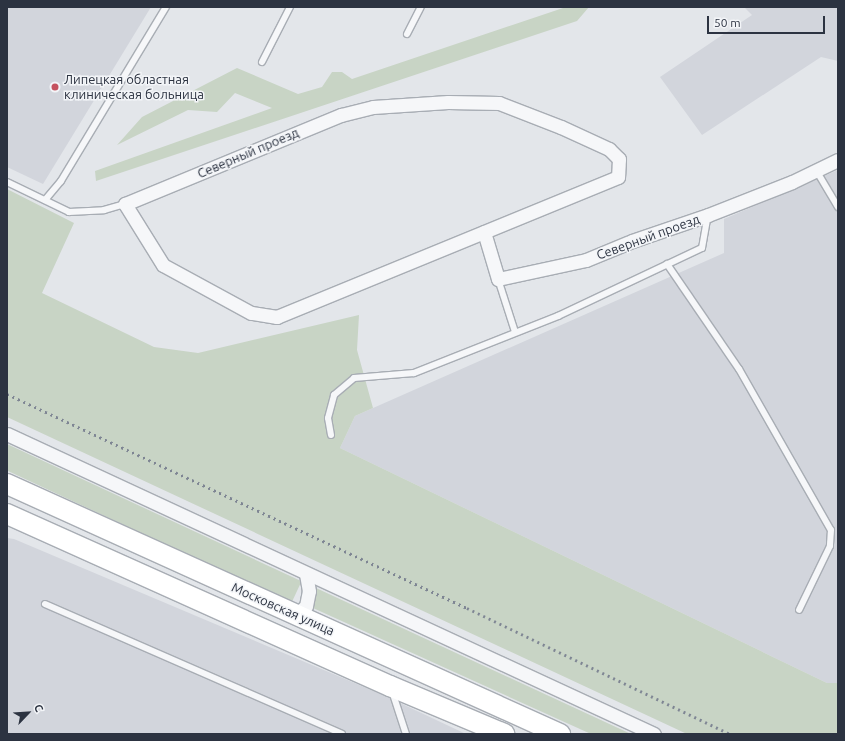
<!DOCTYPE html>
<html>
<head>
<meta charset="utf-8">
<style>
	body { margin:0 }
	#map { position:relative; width:845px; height:741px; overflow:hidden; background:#e3e6ea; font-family:Ubuntu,sans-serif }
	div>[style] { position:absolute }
	.built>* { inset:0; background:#d2d5dc }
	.green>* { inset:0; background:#c8d4c5; transform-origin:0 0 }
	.roads { filter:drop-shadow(1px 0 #a8adb4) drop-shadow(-1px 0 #a8adb4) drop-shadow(0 1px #a8adb4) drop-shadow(0 -1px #a8adb4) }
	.lane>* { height:6px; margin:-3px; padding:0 3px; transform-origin:3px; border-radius:3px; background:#f6f7f9 }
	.street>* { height:13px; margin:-6.5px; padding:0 6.5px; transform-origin:6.5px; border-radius:6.5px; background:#f6f7f9 }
	.primary>* { height:20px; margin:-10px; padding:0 10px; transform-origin:10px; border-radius:10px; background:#fff }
	.rail>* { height:3px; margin-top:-1.5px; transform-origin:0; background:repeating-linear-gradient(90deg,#7e8593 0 2px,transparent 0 6px) }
	.dots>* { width:11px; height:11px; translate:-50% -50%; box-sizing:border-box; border:2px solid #f3f5f8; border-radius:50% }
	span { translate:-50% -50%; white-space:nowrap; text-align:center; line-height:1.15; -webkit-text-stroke:3px #f3f5f8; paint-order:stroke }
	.poi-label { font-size:13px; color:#2c3341 }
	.left { translate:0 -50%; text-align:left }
	.street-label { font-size:13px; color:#2c3341 }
	.frame { position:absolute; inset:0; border:8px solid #2c3341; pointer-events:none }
	.north { position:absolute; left:8px; top:693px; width:40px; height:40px; -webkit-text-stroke:3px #f3f5f8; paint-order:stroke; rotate:65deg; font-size:11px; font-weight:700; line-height:16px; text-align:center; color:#2c3341 }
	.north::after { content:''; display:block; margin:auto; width:14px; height:18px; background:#2c3341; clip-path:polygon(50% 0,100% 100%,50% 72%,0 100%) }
	.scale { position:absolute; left:707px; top:16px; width:118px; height:18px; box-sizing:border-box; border:2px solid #2c3341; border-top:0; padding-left:5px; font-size:12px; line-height:14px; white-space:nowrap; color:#2c3341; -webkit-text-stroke:3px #f3f5f8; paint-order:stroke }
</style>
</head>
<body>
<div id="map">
	<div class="built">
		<div style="clip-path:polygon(7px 7px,151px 7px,43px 184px,7px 167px)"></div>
		<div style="clip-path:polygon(744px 7px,838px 7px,838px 61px,821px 57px,702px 135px,660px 77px,752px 15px)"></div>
		<div style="clip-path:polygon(838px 170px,838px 683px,827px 683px,340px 448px,355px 416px,724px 253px,724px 219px)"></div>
		<div style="clip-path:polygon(7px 538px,14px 539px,383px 695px,466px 734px,7px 734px)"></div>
	</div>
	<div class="green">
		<div style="clip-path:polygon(566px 7px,589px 7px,577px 21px,96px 181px,95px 171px,272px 108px,235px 93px,217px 112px,188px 110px,117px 145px,142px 117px,237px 68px,298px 94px,322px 87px,332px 72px,342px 72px,352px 79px)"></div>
		<div style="clip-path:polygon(7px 189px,74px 223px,42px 293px,154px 347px,198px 353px,359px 315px,357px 350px,373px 408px,355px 416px,340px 448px,827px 683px,838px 683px,838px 734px,687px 734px,7px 417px)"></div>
		<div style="left:7px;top:444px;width:325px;height:24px;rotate:25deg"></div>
		<div style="clip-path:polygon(316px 588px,631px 734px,591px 734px,313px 608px)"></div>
	</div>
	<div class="roads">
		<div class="lane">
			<div style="left:407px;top:34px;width:30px;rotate:-63deg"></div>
			<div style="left:262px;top:62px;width:62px;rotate:-63deg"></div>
			<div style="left:816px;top:170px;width:43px;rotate:59.3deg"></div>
			<div style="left:7px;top:182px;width:69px;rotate:25.8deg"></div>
			<div style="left:69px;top:212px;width:35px;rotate:-3deg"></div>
			<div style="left:104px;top:210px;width:22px;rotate:-16deg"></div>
			<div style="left:45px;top:200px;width:25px;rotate:-50deg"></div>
			<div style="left:61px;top:181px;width:203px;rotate:-58.9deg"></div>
			<div style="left:667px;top:264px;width:127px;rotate:55.6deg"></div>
			<div style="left:739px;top:369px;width:185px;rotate:60.3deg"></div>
			<div style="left:831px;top:530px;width:16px;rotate:94deg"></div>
			<div style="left:830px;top:546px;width:71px;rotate:115.8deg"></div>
			<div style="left:498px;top:279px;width:56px;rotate:72.2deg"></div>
			<div style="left:331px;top:435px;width:17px;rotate:-100deg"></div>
			<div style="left:328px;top:418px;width:24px;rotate:-75deg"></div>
			<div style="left:334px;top:395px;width:26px;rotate:-40deg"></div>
			<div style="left:354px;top:378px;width:60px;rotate:-4.8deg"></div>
			<div style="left:414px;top:373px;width:155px;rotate:-21.6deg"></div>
			<div style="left:558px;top:316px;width:159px;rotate:-25.3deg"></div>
			<div style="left:702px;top:248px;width:34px;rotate:-80deg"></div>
			<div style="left:45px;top:604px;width:324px;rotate:23.6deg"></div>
			<div style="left:392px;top:691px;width:45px;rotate:72deg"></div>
		</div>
		<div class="street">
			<div style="left:448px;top:102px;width:51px;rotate:1.1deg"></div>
			<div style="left:499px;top:103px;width:66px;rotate:21.2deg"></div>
			<div style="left:561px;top:127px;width:53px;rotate:24.6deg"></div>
			<div style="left:609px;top:149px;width:14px;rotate:45deg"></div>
			<div style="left:619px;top:159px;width:18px;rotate:93deg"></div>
			<div style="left:618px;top:177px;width:369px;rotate:157.7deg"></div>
			<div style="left:277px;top:317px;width:26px;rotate:-171deg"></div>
			<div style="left:251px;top:313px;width:100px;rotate:-151.4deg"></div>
			<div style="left:163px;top:265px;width:72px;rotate:-121.9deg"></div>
			<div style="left:125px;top:204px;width:234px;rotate:-22.4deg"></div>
			<div style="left:341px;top:115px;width:33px;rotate:-14deg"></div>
			<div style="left:373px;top:107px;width:75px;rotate:-3.8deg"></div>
			<div style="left:484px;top:232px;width:49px;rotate:73.4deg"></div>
			<div style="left:498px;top:279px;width:90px;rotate:-12.2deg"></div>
			<div style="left:586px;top:260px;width:50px;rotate:-22.4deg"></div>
			<div style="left:632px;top:241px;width:80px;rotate:-18.9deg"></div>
			<div style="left:708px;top:215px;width:90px;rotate:-21.4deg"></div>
			<div style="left:792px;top:182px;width:51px;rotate:-25.6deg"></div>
			<div style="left:7px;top:434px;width:713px;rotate:24.88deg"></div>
			<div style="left:295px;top:615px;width:14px;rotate:-39deg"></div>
			<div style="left:306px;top:606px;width:15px;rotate:-79deg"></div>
			<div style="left:309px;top:591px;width:17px;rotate:-100deg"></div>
		</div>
		<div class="primary">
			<div style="left:7px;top:484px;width:607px;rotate:24.33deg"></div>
			<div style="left:7px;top:514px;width:420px;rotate:24.2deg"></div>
			<div style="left:390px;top:686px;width:124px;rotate:22.8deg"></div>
		</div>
	</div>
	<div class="rail">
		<div style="left:7px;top:394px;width:507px;rotate:24.95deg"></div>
		<div style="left:467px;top:608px;width:292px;rotate:25.6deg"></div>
	</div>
	<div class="dots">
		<div style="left:55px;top:87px;background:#c5525f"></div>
	</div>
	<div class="poi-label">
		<span class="left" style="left:64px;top:87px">Липецкая областная<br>клиническая больница</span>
	</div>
	<div class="street-label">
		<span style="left:248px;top:153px;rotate:-23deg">Северный проезд</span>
		<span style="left:648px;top:237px;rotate:-20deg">Северный проезд</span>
		<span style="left:283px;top:609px;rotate:24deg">Московская улица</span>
	</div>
	<div class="frame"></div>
	<div class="north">С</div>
	<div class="scale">50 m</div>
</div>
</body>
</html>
